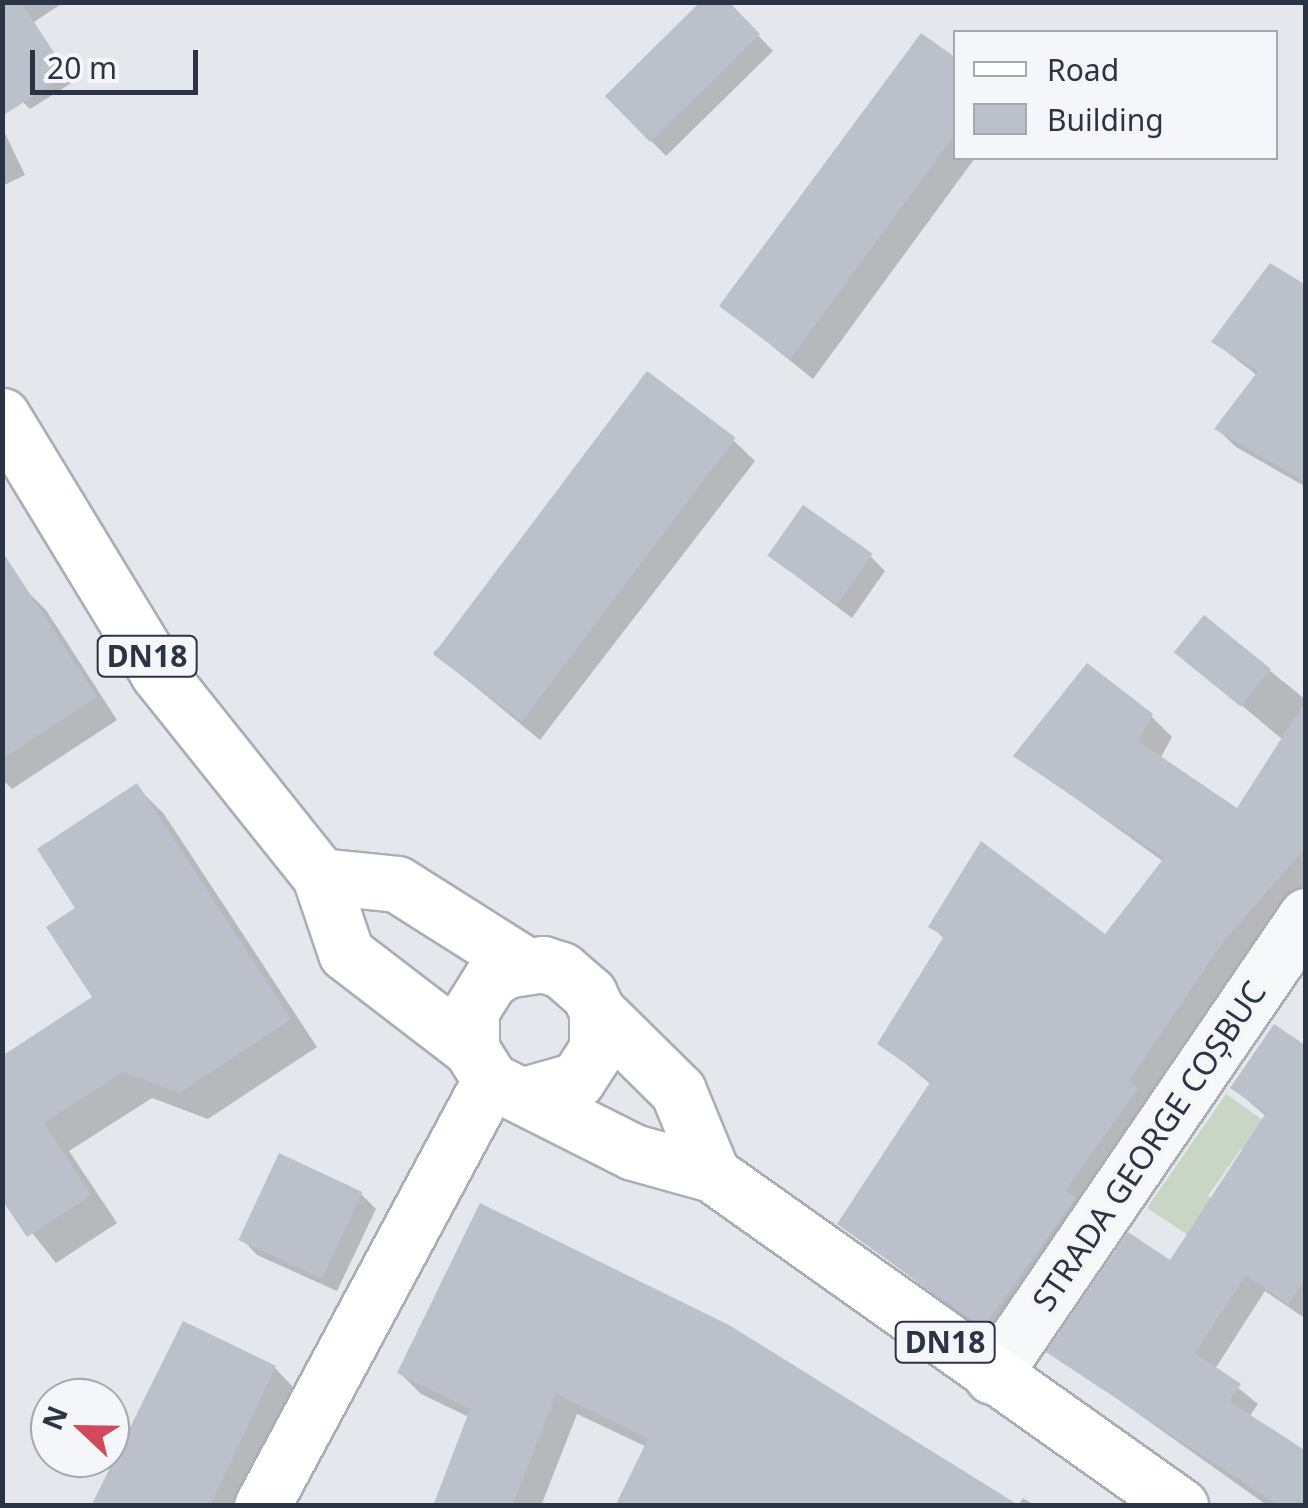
<!DOCTYPE html>
<html>
<head>
<meta charset="utf-8">
<style>
	body { margin:0 }
	#map { position:relative; width:1308px; height:1508px; overflow:hidden; background:#e4e7ec; font-family:"Noto Sans",sans-serif }
	div>[style] { position:absolute }
	.green>* { inset:0; background:#c9d6c5 }
	.shadow>* { inset:0; background:#0003 }
	.building>* { inset:0; background:#bbc0ca; transform-origin:0 0 }
	.roads { filter:drop-shadow(2px 0 #a9aeb7) drop-shadow(-2px 0 #a9aeb7) drop-shadow(0 2px #a9aeb7) drop-shadow(0 -2px #a9aeb7) }
	.minor>* { height:55px; margin:-27.5px; padding:0 27.5px; transform-origin:27.5px; border-radius:27.5px; background:#f7f8fa }
	.secondary>* { height:55px; margin:-27.5px; padding:0 27.5px; transform-origin:27.5px; border-radius:27.5px; background:#fff }
	.primary>* { height:55px; margin:-27.5px; padding:0 27.5px; transform-origin:27.5px; border-radius:27.5px; background:#fff }
	span { translate:-50% -50%; white-space:nowrap; text-align:center; line-height:1.15; -webkit-text-stroke:8px #f4f6f9; paint-order:stroke }
	.shield-label span { padding:2px 8px; background:#f4f6f9; border:2px solid; border-radius:8px; -webkit-text-stroke-width:0 }
	.shield-label { font-size:30px; color:#2b3445; font-weight:700 }
	.street-label { font-size:32px; color:#2b3445 }
	.frame { position:absolute; inset:0; border:5px solid #2b3445; pointer-events:none }
	.legend { position:absolute; left:953px; top:30px; width:325px; height:130px; box-sizing:border-box; background:#f4f6f9; border:2px solid #a4a8b1; margin:0; padding:12px 18px; list-style:none; font-size:30px; color:#2b3445 }
	.legend li { display:flex; align-items:center; gap:20px; height:50px }
	.legend b { width:50px; border:2px solid #a4a8b1 }
	.north { position:absolute; left:30px; top:1378px; width:100px; height:100px; box-sizing:border-box; background:#f4f6f9; border:2px solid #a4a8b1; border-radius:50%; rotate:292deg; font-size:28px; font-weight:700; line-height:40px; text-align:center; color:#2b3445 }
	.north::after { content:''; display:block; margin:auto; width:35px; height:45px; background:#d1495b; clip-path:polygon(50% 0,100% 100%,50% 72%,0 100%) }
	.scale { position:absolute; left:30px; top:50px; width:168px; height:45px; box-sizing:border-box; border:5px solid #2b3445; border-top:0; padding-left:12px; font-size:30px; line-height:35px; white-space:nowrap; color:#2b3445; -webkit-text-stroke:8px #f4f6f9; paint-order:stroke }
</style>
</head>
<body>
<div id="map">
	<div class="green">
		<div style="clip-path:polygon(1226px 1094px,1278px 1131px,1258px 1160px,1241px 1149px,1208px 1196px,1224px 1208px,1200px 1243px,1147px 1208px)"></div>
	</div>
	<div class="shadow">
		<div style="clip-path:polygon(16px 2px,64px 2px,34px 22px)"></div>
		<div style="clip-path:polygon(726px 2px,773px 51px,666px 156px,608px 97px)"></div>
		<div style="clip-path:polygon(50px 47px,73px 82px,30px 109px,23px 102px)"></div>
		<div style="clip-path:polygon(956px 61px,956px 158px,975px 158px,813px 379px,722px 306px)"></div>
		<div style="clip-path:polygon(2px 127px,25px 175px,2px 186px)"></div>
		<div style="clip-path:polygon(1306px 288px,1306px 487px,1236px 447px,1217px 429px,1258px 376px,1214px 342px)"></div>
		<div style="clip-path:polygon(733px 440px,755px 461px,540px 740px,433px 652px)"></div>
		<div style="clip-path:polygon(770px 556px,870px 556px,885px 571px,852px 618px)"></div>
		<div style="clip-path:polygon(24px 588px,46px 610px,117px 720px,12px 789px,2px 779px,2px 603px)"></div>
		<div style="clip-path:polygon(1205px 618px,1306px 700px,1306px 891px,1004px 1347px,840px 1224px,932px 1085px,880px 1043px,945px 940px,932px 926px,1105px 938px,1164px 862px,1017px 756px,1151px 716px,1172px 737px,1160px 759px,1238px 811px,1283px 740px,1178px 652px)"></div>
		<div style="clip-path:polygon(137px 787px,164px 814px,317px 1047px,208px 1119px,152px 1098px,69px 1151px,117px 1223px,56px 1263px,2px 1195px,95px 998px,78px 908px)"></div>
		<div style="clip-path:polygon(1306px 1049px,1306px 1319px,1265px 1291px,1215px 1369px,1258px 1404px,1249px 1417px,1306px 1506px,1268px 1506px,1050px 1351px,1171px 1264px,1267px 1117px,1233px 1088px)"></div>
		<div style="clip-path:polygon(361px 1194px,376px 1209px,337px 1291px,257px 1255px,242px 1239px)"></div>
		<div style="clip-path:polygon(481px 1206px,1015px 1506px,647px 1447px,577px 1414px,541px 1506px,435px 1506px,469px 1417px,421px 1394px,400px 1373px)"></div>
		<div style="clip-path:polygon(275px 1368px,296px 1390px,241px 1506px,94px 1506px)"></div>
		<div style="clip-path:polygon(1023px 1498px,1036px 1506px,1018px 1506px)"></div>
	</div>
	<div class="building">
		<div style="clip-path:polygon(2px 2px,21px 2px,68px 74px,2px 116px)"></div>
		<div style="clip-path:polygon(700px 2px,729px 2px,760px 34px,650px 142px,605px 96px)"></div>
		<div style="clip-path:polygon(921px 33px,956px 58px,956px 133px,790px 359px,719px 306px)"></div>
		<div style="clip-path:polygon(1270px 263px,1306px 285px,1306px 482px,1214px 429px,1258px 371px,1211px 342px)"></div>
		<div style="left:647px;top:371px;width:111px;height:355px;rotate:37deg"></div>
		<div style="left:803px;top:505px;width:85px;height:62px;rotate:35deg"></div>
		<div style="clip-path:polygon(2px 551px,97px 697px,2px 759px)"></div>
		<div style="left:1204px;top:615px;width:86px;height:48px;rotate:39deg"></div>
		<div style="clip-path:polygon(1087px 663px,1153px 714px,1138px 741px,1237px 808px,1306px 700px,1306px 847px,1222px 943px,1129px 1081px,1138px 1088px,1065px 1191px,1076px 1198px,983px 1328px,837px 1224px,931px 1081px,877px 1044px,944px 936px,928px 927px,981px 841px,1105px 934px,1164px 858px,1013px 756px)"></div>
		<div style="clip-path:polygon(137px 783px,291px 1019px,179px 1093px,123px 1072px,44px 1123px,91px 1195px,27px 1237px,2px 1200px,2px 1056px,92px 997px,46px 927px,75px 908px,37px 849px)"></div>
		<div style="clip-path:polygon(1274px 1024px,1306px 1046px,1306px 1279px,1288px 1304px,1246px 1275px,1195px 1353px,1241px 1384px,1229px 1401px,1306px 1451px,1306px 1506px,1279px 1506px,1046px 1352px,1128px 1232px,1170px 1260px,1266px 1113px,1230px 1088px)"></div>
		<div style="left:279px;top:1153px;width:92px;height:96px;rotate:25deg"></div>
		<div style="clip-path:polygon(480px 1203px,729px 1325px,1020px 1506px,615px 1506px,648px 1439px,556px 1394px,512px 1506px,433px 1506px,470px 1409px,397px 1373px)"></div>
		<div style="clip-path:polygon(183px 1321px,276px 1366px,210px 1506px,91px 1506px)"></div>
	</div>
	<div class="roads">
		<div class="minor">
			<div style="left:992px;top:1376px;width:557px;rotate:-55.68deg"></div>
		</div>
		<div class="secondary">
			<div style="left:262px;top:1506px;width:483px;rotate:-61.8deg"></div>
		</div>
		<div class="primary">
			<div style="left:2px;top:416px;width:301px;rotate:58.7deg"></div>
			<div style="left:158px;top:673px;width:260px;rotate:51.4deg"></div>
			<div style="left:320px;top:876px;width:81px;rotate:71.3deg"></div>
			<div style="left:346px;top:953px;width:158px;rotate:37.5deg"></div>
			<div style="left:320px;top:876px;width:77px;rotate:5.9deg"></div>
			<div style="left:397px;top:884px;width:151px;rotate:32.3deg"></div>
			<div style="left:597px;top:1011px;width:114px;rotate:44.6deg"></div>
			<div style="left:678px;top:1091px;width:90px;rotate:67.7deg"></div>
			<div style="left:524px;top:1095px;width:55px;rotate:-15.8deg"></div>
			<div style="left:577px;top:1080px;width:37px;rotate:-57deg"></div>
			<div style="left:597px;top:1049px;width:38px;rotate:-90deg"></div>
			<div style="left:597px;top:1011px;width:19px;rotate:-115deg"></div>
			<div style="left:589px;top:994px;width:37px;rotate:-139deg"></div>
			<div style="left:561px;top:970px;width:19px;rotate:-162deg"></div>
			<div style="left:543px;top:964px;width:37px;rotate:171deg"></div>
			<div style="left:506px;top:970px;width:19px;rotate:148deg"></div>
			<div style="left:490px;top:980px;width:36px;rotate:122deg"></div>
			<div style="left:471px;top:1011px;width:38px;rotate:90deg"></div>
			<div style="left:471px;top:1049px;width:36px;rotate:58deg"></div>
			<div style="left:490px;top:1080px;width:160px;rotate:26.7deg"></div>
			<div style="left:633px;top:1152px;width:82px;rotate:15.6deg"></div>
			<div style="left:712px;top:1174px;width:574px;rotate:35.35deg"></div>
		</div>
	</div>
	<div class="shield-label">
		<span style="left:147px;top:656px">DN18</span>
		<span style="left:945px;top:1342px">DN18</span>
	</div>
	<div class="street-label">
		<span style="left:1149px;top:1146px;rotate:-56deg">STRADA GEORGE COȘBUC</span>
	</div>
	<div class="frame"></div>
	<ul class="legend">
	<li><b style="height:12px;background:#fff"></b>Road</li>
	<li><b style="height:28px;background:#bbc0ca"></b>Building</li>
	</ul>
	<div class="north">N</div>
	<div class="scale">20 m</div>
</div>
</body>
</html>
